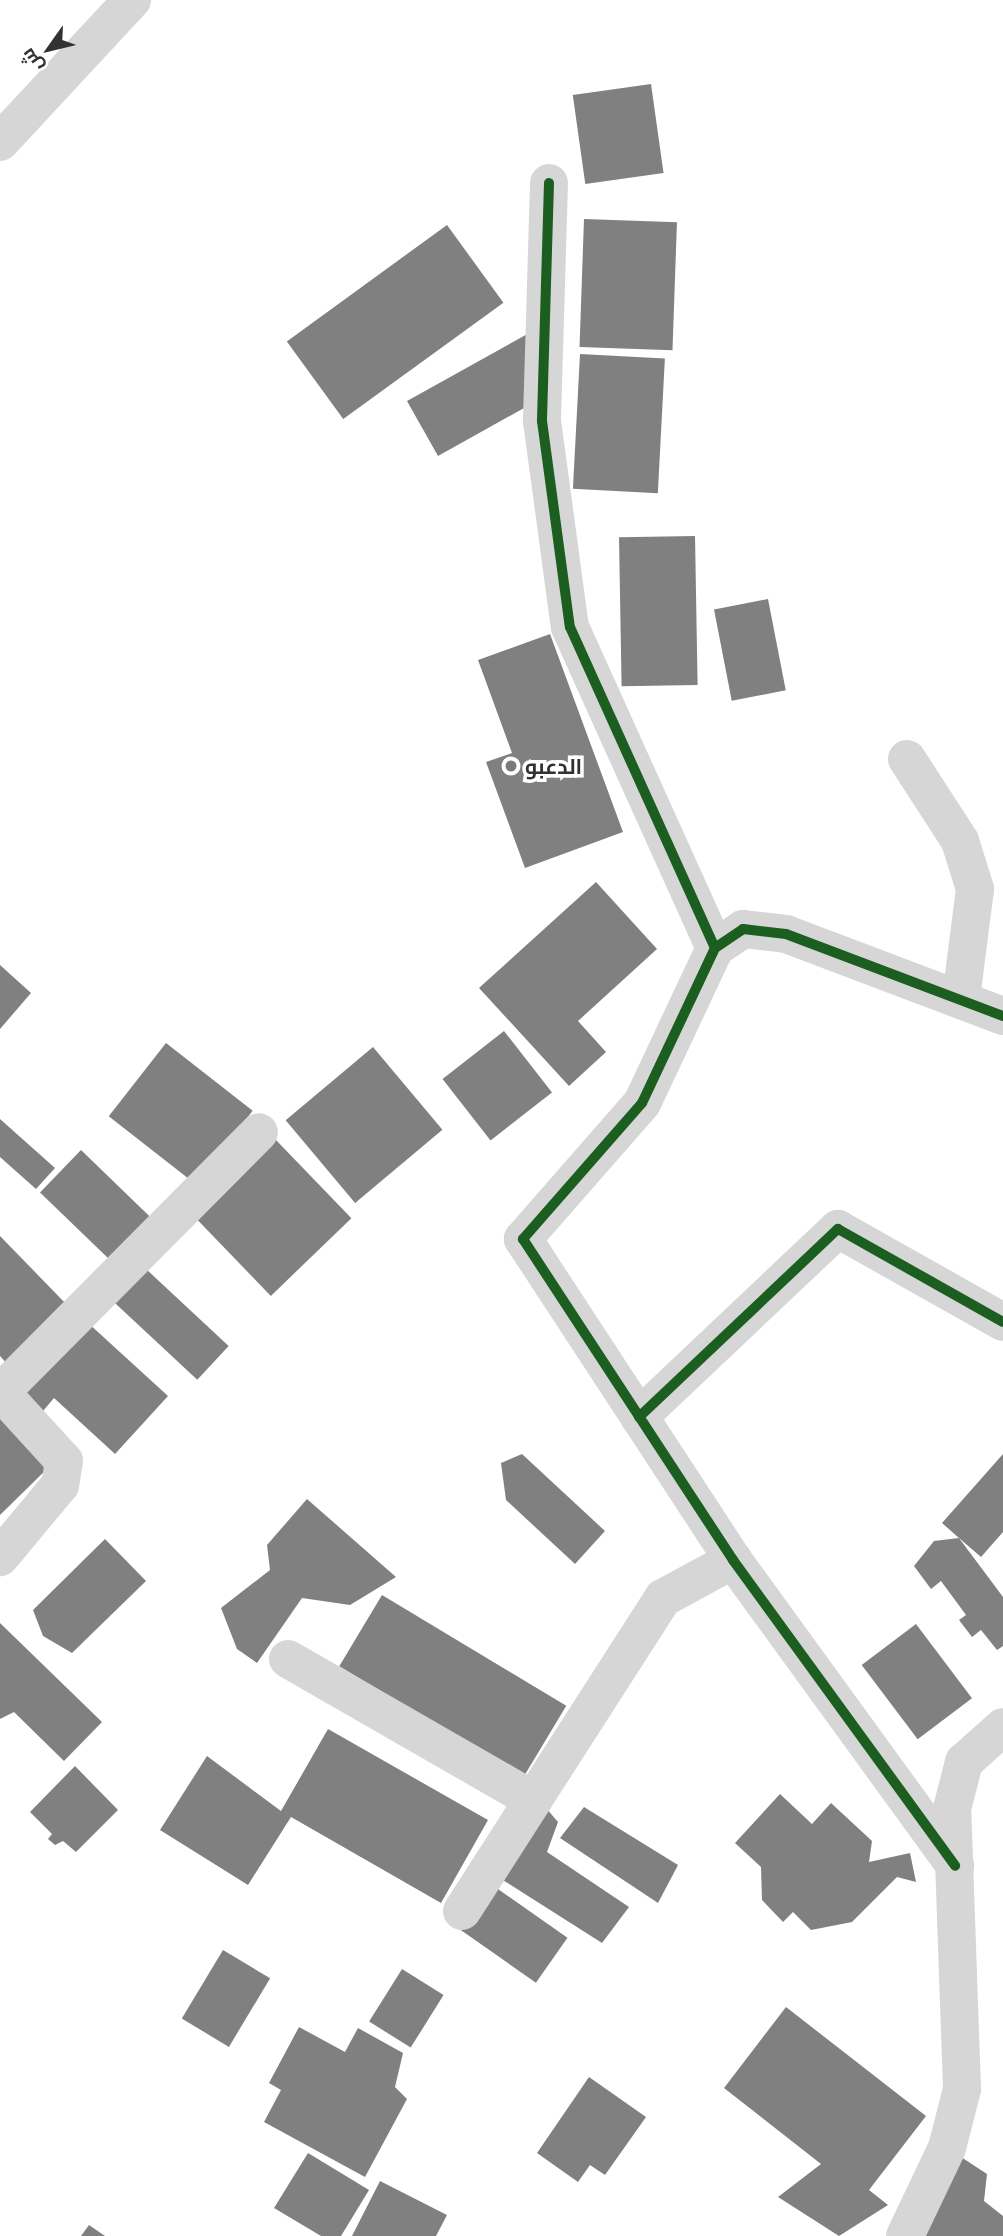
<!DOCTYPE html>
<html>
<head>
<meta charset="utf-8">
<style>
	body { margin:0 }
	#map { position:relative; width:1003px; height:2236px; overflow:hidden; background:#fff; font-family:Quicksand,Cairo,sans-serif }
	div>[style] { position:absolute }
	.building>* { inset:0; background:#808080; transform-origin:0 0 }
	.minor>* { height:38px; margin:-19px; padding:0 19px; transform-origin:19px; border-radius:19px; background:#d6d6d6 }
	.cycleway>* { height:10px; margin:-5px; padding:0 5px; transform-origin:5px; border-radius:5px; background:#1b5e20 }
	.dots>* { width:19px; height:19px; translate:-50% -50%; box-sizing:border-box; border:4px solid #fff; border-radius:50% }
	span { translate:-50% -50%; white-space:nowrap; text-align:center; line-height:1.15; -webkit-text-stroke:7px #fff; paint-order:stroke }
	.poi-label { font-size:21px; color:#323232; font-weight:700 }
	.left { translate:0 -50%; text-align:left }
	.north { position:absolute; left:14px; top:14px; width:70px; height:70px; -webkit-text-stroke:5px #fff; paint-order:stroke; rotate:236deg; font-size:19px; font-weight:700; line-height:28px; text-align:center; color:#323232 }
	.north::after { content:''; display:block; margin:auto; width:24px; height:32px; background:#323232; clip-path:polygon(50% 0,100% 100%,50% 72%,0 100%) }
</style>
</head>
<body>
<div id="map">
	<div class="building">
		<div style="left:651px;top:84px;width:90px;height:79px;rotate:82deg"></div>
		<div style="left:584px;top:219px;width:93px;height:128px;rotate:2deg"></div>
		<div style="left:447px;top:225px;width:96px;height:198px;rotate:54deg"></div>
		<div style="clip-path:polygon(531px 332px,533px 403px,438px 456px,407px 401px)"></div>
		<div style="left:580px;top:354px;width:85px;height:135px;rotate:3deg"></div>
		<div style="left:695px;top:536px;width:149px;height:76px;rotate:89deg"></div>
		<div style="left:768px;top:599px;width:93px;height:55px;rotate:79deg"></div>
		<div style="clip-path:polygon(550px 634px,623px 832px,525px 868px,486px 762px,512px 753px,478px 660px)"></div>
		<div style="clip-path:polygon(596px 882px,657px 949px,578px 1021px,606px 1052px,569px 1086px,479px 988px)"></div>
		<div style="clip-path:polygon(0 965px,31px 993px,0 1029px)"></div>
		<div style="left:504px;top:1031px;width:78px;height:78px;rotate:52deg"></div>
		<div style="left:166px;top:1043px;width:110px;height:93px;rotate:38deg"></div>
		<div style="left:373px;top:1047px;width:108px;height:114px;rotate:50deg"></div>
		<div style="clip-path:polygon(0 1119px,55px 1168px,36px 1189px,0 1157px)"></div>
		<div style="left:275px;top:1139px;width:110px;height:112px;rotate:46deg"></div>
		<div style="left:81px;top:1150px;width:97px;height:59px;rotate:44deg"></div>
		<div style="clip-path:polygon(0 1236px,69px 1307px,9px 1366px,0 1356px)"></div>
		<div style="left:146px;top:1269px;width:113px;height:46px;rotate:43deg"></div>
		<div style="clip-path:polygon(87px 1322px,168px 1396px,115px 1454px,54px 1398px,43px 1411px,23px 1392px)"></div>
		<div style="clip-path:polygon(0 1410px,52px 1464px,0 1515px)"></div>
		<div style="clip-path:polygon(522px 1454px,605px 1531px,575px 1564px,506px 1500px,501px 1463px)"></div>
		<div style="clip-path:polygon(1003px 1454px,1003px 1532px,981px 1557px,959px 1538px,1003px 1597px,1003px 1646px,997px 1650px,981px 1630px,972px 1637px,959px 1620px,966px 1615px,941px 1581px,931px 1589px,914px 1566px,934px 1541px,959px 1538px,942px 1523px)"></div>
		<div style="clip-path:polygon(307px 1499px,396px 1577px,350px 1605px,302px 1598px,257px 1663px,237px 1649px,221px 1608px,270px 1570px,267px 1545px)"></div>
		<div style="clip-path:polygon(105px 1539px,146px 1581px,72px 1653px,43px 1636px,33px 1610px)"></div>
		<div style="left:382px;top:1595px;width:215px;height:83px;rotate:31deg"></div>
		<div style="clip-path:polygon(0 1623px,102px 1722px,64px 1761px,14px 1712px,0 1719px)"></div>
		<div style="left:916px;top:1624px;width:93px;height:68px;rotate:53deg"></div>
		<div style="clip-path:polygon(328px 1729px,488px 1820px,441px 1903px,291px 1817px,248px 1885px,160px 1830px,207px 1756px,281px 1811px)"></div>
		<div style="clip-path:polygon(75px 1766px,118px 1810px,76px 1852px,63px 1841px,55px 1845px,48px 1839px,52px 1834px,30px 1812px)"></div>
		<div style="clip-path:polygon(780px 1794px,812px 1824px,831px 1803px,872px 1841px,869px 1862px,910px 1853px,916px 1882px,897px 1877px,852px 1922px,811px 1930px,793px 1912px,783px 1922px,762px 1900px,761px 1867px,735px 1843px)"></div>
		<div style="clip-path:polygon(540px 1801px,558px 1822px,547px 1852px,629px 1907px,602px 1943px,498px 1877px)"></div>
		<div style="clip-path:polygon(584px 1807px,678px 1865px,658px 1903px,560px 1838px)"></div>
		<div style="left:488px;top:1882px;width:97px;height:55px;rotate:35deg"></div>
		<div style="left:223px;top:1950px;width:55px;height:80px;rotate:31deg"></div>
		<div style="left:402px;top:1969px;width:49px;height:62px;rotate:32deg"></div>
		<div style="clip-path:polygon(786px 2007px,926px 2116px,869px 2190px,888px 2205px,839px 2236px,778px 2197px,821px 2164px,724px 2088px)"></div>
		<div style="clip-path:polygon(299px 2027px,345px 2052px,358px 2028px,403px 2053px,395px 2087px,407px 2099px,365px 2177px,264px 2122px,281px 2090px,269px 2083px)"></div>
		<div style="clip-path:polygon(589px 2077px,646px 2117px,605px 2175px,590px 2165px,578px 2182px,537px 2153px)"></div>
		<div style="clip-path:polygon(308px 2153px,369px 2190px,341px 2236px,321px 2236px,274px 2208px)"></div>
		<div style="clip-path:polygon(961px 2157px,987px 2174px,984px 2201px,1003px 2216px,1003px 2236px,910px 2236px)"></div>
		<div style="clip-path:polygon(380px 2181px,447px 2215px,436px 2236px,352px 2236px)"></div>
		<div style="clip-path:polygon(89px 2225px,105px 2236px,81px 2236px)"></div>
	</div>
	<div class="minor">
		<div style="left:0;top:142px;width:194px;rotate:-47.1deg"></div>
		<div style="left:549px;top:183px;width:238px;rotate:91.7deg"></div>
		<div style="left:542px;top:421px;width:208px;rotate:82.3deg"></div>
		<div style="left:570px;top:627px;width:352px;rotate:65.7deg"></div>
		<div style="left:715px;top:948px;width:34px;rotate:-34deg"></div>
		<div style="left:743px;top:929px;width:43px;rotate:6.6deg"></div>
		<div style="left:786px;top:934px;width:232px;rotate:20.7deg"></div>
		<div style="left:907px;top:759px;width:98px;rotate:57.1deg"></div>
		<div style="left:960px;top:841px;width:50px;rotate:72.6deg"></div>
		<div style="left:975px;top:889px;width:111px;rotate:97.3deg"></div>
		<div style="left:715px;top:948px;width:171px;rotate:115.2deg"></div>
		<div style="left:642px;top:1103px;width:181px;rotate:131.2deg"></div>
		<div style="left:523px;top:1239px;width:384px;rotate:56.8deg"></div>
		<div style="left:733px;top:1560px;width:378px;rotate:54deg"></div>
		<div style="left:0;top:1391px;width:95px;rotate:47.6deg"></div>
		<div style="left:64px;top:1461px;width:24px;rotate:99deg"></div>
		<div style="left:60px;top:1485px;width:94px;rotate:129.8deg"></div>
		<div style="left:1px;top:1392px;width:366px;rotate:-45.2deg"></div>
		<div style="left:639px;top:1417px;width:274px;rotate:-43.4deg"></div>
		<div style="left:838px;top:1229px;width:189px;rotate:29.4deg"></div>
		<div style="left:288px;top:1659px;width:283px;rotate:29.9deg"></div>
		<div style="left:462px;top:1911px;width:372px;rotate:-57.3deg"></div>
		<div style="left:663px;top:1598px;width:80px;rotate:-28.5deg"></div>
		<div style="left:905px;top:2236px;width:98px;rotate:-64.5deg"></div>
		<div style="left:947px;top:2148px;width:61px;rotate:-75.7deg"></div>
		<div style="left:962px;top:2089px;width:280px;rotate:-92deg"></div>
		<div style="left:952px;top:1809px;width:49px;rotate:-75.7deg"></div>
		<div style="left:964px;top:1762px;width:52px;rotate:-41.9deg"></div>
	</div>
	<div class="cycleway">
		<div style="left:549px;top:183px;width:238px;rotate:91.7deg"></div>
		<div style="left:542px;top:421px;width:208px;rotate:82.3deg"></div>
		<div style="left:570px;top:627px;width:352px;rotate:65.7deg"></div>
		<div style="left:715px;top:948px;width:34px;rotate:-34deg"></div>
		<div style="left:743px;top:929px;width:43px;rotate:6.6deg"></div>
		<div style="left:786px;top:934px;width:232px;rotate:20.7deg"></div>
		<div style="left:715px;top:948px;width:171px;rotate:115.2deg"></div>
		<div style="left:642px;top:1103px;width:181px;rotate:131.2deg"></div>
		<div style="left:523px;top:1239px;width:384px;rotate:56.8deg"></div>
		<div style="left:733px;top:1560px;width:378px;rotate:54deg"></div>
		<div style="left:639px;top:1417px;width:274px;rotate:-43.4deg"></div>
		<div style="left:838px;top:1229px;width:189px;rotate:29.4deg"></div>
	</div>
	<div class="dots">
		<div style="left:511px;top:766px;background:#7a7a7a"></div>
	</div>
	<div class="poi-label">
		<span class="left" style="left:525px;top:766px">الدعبو</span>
	</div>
	<div class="north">ش</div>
</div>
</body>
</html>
